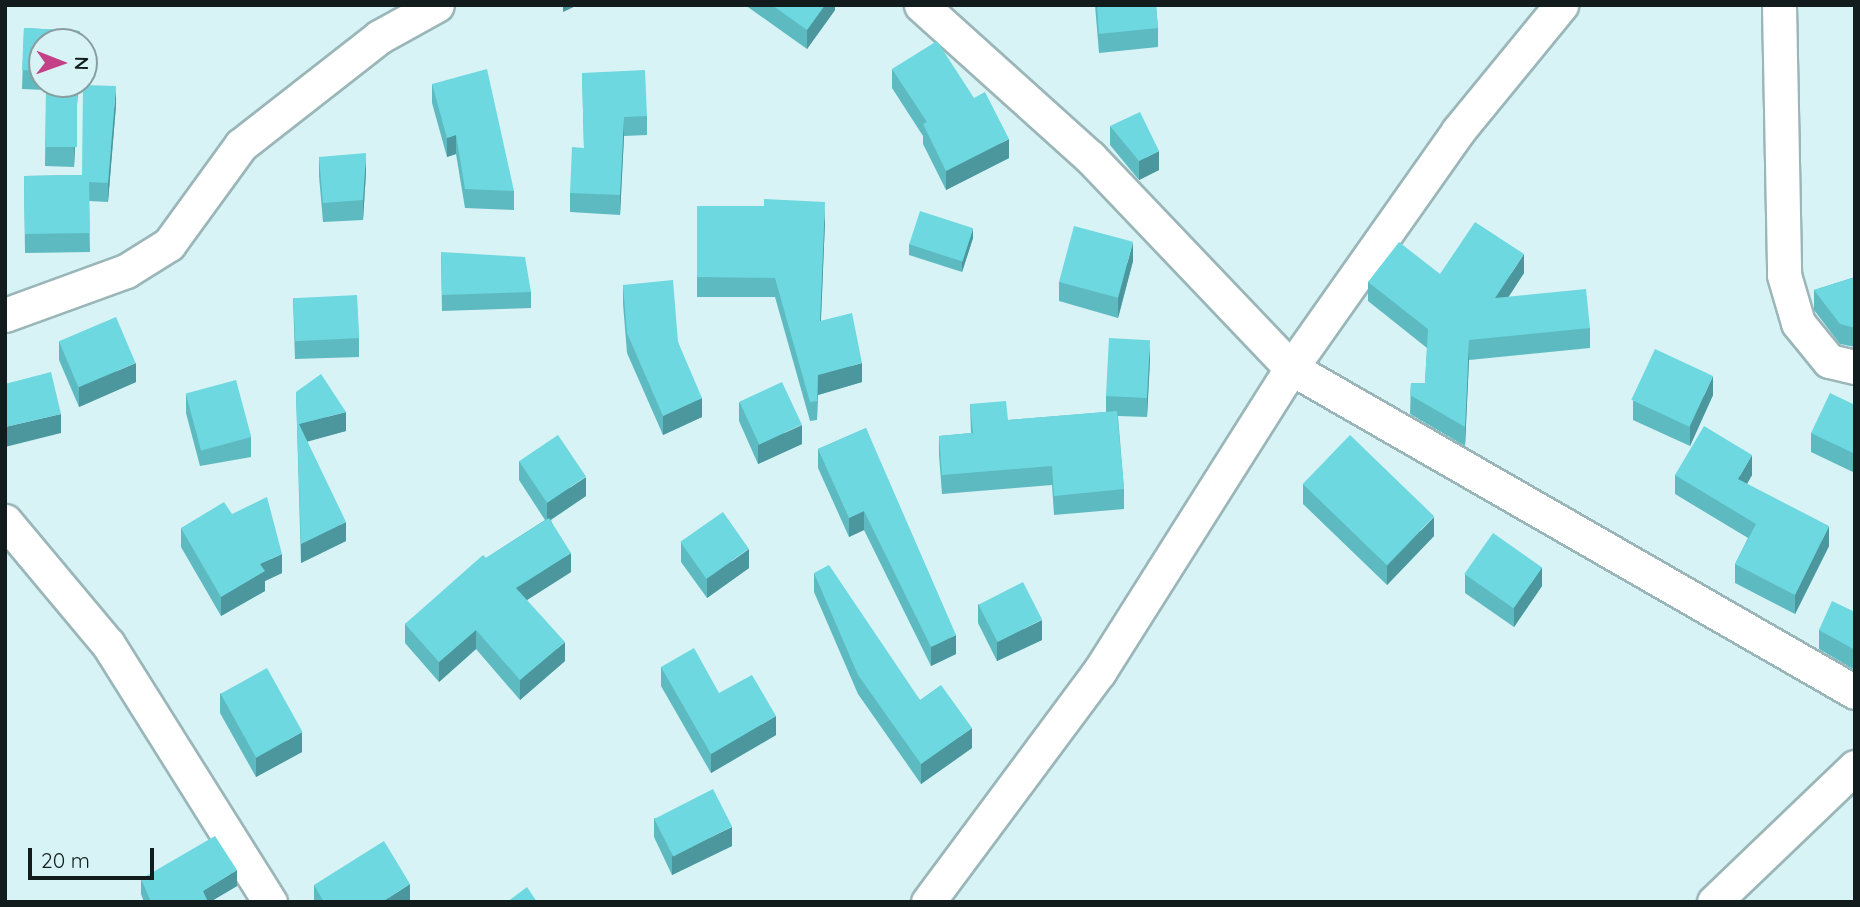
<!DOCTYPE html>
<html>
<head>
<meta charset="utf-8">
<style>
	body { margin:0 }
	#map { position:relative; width:1860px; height:907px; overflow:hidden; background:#d7f3f5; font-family:Quicksand,sans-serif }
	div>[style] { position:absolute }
	.roads { filter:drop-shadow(2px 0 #9bb6b8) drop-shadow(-2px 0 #9bb6b8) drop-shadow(0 2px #9bb6b8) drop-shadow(0 -2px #9bb6b8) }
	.minor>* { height:33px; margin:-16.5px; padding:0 16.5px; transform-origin:16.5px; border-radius:16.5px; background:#fff }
	.wall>* { inset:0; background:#5ebac1 }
	.shaded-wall>* { inset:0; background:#4c979d }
	.building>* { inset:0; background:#6dd8e0; transform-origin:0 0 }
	span { translate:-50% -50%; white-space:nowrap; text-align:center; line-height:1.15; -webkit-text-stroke:7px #d7f3f5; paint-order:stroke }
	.frame { position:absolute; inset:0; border:7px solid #121c1d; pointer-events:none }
	.north { position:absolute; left:28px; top:28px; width:70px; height:70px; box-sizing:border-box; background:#d7f3f5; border:2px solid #889d9f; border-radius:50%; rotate:91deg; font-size:19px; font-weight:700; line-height:28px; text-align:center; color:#121c1d }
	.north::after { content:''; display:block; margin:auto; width:24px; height:32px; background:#c44187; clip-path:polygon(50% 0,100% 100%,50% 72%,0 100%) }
	.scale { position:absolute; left:28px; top:848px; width:126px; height:32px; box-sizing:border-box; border:4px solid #121c1d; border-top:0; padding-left:9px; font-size:21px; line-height:24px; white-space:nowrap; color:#121c1d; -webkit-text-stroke:5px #d7f3f5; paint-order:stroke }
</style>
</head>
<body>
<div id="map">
	<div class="roads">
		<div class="minor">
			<div style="left:921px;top:5px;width:227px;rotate:42deg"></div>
			<div style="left:1090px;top:157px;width:291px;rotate:46.4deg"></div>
			<div style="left:1291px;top:368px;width:650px;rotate:29.88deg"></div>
			<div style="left:1779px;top:5px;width:270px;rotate:88.9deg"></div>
			<div style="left:1784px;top:275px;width:50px;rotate:73.7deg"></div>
			<div style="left:1798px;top:323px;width:49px;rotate:50.8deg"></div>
			<div style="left:1829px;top:361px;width:27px;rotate:13deg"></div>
			<div style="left:5px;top:315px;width:129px;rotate:-20deg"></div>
			<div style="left:126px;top:271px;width:51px;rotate:-32.1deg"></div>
			<div style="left:169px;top:244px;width:122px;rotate:-54deg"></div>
			<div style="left:241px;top:145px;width:175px;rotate:-38deg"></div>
			<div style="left:379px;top:37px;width:66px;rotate:-28.9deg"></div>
			<div style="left:5px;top:521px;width:160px;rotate:50.1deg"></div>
			<div style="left:108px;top:644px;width:305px;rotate:57.9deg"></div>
			<div style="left:928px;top:902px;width:287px;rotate:-53.4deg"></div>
			<div style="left:1099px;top:672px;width:360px;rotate:-57.7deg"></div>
			<div style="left:1291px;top:368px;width:290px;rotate:-54.8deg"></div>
			<div style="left:1458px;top:131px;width:163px;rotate:-50.7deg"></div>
			<div style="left:1714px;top:902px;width:195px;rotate:-43.8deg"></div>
		</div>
	</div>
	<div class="wall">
		<div style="clip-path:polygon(745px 5px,835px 5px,835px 10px,807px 49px)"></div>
		<div style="clip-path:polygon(1095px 5px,1156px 5px,1158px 28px,1158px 47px,1099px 53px)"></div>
		<div style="clip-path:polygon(24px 28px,80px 31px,80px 42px,42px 42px,42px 84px,78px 84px,74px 167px,45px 166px,46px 90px,22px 89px)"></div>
		<div style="clip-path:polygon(892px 69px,974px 98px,1009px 158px,946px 190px,923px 144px,923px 136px,892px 88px)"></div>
		<div style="clip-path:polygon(582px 73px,647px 116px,647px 135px,624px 136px,620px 215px,570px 212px,570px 193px,584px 148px)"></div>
		<div style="clip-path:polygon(432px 84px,514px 191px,514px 210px,465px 208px,456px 154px,447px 157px,432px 103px)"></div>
		<div style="clip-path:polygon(116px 105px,108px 202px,89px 201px,90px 252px,25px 253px,24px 176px,82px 175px)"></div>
		<div style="clip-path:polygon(1110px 126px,1159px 170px,1139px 180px,1110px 145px)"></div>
		<div style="clip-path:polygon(319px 157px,366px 172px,363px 220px,323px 222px,319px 176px)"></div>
		<div style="clip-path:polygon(697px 206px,825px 221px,821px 321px,862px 382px,818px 395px,817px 420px,810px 421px,775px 297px,697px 297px)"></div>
		<div style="clip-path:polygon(973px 238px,962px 272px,909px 255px,909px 244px)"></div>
		<div style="clip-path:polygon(441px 252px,531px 292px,531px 308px,442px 311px)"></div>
		<div style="clip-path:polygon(1133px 261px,1118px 318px,1059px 301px,1059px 282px)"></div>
		<div style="clip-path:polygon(1524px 273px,1508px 297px,1590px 328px,1590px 348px,1469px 360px,1465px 446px,1410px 414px,1411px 383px,1425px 383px,1427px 348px,1368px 301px,1368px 282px,1440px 274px)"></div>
		<div style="clip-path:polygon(1855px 277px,1855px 347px,1840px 344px,1814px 310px,1814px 290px)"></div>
		<div style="clip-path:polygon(623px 285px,678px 342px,702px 417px,663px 435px,627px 353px,623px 304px)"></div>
		<div style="clip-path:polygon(293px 298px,359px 338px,359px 357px,295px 359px)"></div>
		<div style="clip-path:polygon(59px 341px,136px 382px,79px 407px,59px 360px)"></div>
		<div style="clip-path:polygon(1150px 359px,1147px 417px,1118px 416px,1124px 489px,1124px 509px,1054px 515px,1052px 485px,942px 494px,939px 455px,939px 436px,971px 433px,970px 404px,1008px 420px,1106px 412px,1106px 396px)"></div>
		<div style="clip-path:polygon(296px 392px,346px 431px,307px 441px,346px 541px,301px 563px)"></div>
		<div style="clip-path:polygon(186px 394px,251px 437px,251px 457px,200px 466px,186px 413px)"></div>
		<div style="clip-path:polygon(1713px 395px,1690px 446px,1633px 420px,1633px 401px)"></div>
		<div style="clip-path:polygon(739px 402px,802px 444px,758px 464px,739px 421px)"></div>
		<div style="clip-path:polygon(1855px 405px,1855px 473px,1811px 452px,1811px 433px)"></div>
		<div style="clip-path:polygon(866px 428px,956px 654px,931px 666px,864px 530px,849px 537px,818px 468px,818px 449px)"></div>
		<div style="clip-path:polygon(519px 461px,586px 496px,551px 520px,571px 572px,527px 600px,565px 661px,520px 700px,476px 649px,439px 682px,405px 643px,405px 624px,486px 558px,545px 520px,519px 480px)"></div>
		<div style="clip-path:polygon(1675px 475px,1752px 475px,1747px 484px,1829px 546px,1795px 614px,1735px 583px,1735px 564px,1748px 538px,1675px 494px)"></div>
		<div style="clip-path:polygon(1303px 484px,1434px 536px,1387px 585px,1303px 504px)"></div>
		<div style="clip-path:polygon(232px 514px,282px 573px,265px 581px,265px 591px,221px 616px,181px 547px,181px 528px)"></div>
		<div style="clip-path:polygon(681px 542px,749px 568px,707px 598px,681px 562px)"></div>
		<div style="clip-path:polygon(814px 573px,920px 700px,972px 748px,921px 784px,858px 694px,814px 592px)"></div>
		<div style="clip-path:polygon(1465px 574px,1542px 586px,1514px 627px,1465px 593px)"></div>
		<div style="clip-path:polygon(978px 604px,1042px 640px,997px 661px,978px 623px)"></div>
		<div style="clip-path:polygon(1855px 612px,1855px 670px,1819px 649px,1819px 630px)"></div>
		<div style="clip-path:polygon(661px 667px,719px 693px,776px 735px,711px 773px,661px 686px)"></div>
		<div style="clip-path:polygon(220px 693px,302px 752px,256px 777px,220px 713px)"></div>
		<div style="clip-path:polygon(654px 818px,732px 846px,672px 875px,654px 837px)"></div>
		<div style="clip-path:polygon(141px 879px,237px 886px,210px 902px,144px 902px,141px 894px)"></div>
		<div style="clip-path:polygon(314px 885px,410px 902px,314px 902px)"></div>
	</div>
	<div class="shaded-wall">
		<div style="clip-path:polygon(563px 5px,578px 5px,563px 12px)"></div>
		<div style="clip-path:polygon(825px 5px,835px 5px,835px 10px,807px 49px,807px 30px)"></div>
		<div style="clip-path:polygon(77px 84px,78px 84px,74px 167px,74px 148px)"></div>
		<div style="clip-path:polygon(116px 86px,116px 105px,108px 202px,108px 183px)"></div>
		<div style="clip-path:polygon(624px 117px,624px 136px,620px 215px,620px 195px)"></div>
		<div style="clip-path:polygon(456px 135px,456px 154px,447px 157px,447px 138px)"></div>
		<div style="clip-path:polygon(1009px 139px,1009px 158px,946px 190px,946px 171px)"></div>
		<div style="clip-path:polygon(1159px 151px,1159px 170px,1139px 180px,1139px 161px)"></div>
		<div style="clip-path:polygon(366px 153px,366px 172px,363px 220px,363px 200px)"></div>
		<div style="clip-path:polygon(825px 202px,825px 221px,820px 340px,820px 321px)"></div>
		<div style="clip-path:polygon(973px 228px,973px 238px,962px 272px,962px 262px)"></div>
		<div style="clip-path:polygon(1133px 242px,1133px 261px,1118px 318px,1118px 298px)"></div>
		<div style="clip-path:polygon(1524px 254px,1524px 273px,1495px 318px,1495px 298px)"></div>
		<div style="clip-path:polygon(1150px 340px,1150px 359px,1147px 417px,1147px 398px)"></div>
		<div style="clip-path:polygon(1469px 340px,1469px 360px,1465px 446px,1465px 427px)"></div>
		<div style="clip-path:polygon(136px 363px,136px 382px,79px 407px,79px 387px)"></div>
		<div style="clip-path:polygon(862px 363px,862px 382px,818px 395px,817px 420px,818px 375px)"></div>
		<div style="clip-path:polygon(1713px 376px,1713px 395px,1690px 446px,1690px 426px)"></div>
		<div style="clip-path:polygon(702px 398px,702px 417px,663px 435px,663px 416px)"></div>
		<div style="clip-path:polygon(346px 412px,346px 431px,299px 444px,299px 424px)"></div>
		<div style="clip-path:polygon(61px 414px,61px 433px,5px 447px,5px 427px)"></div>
		<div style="clip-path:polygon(802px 425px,802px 444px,758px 464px,758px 445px)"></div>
		<div style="clip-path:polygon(1752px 455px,1752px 475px,1738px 499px,1738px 479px)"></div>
		<div style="clip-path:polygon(586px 477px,586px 496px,547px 522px,547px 503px)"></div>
		<div style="clip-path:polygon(864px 511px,864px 530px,849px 537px,849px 518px)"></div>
		<div style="clip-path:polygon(1434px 517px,1434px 536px,1387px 585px,1387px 566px)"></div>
		<div style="clip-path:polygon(346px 522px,346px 541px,301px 563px,301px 544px)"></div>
		<div style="clip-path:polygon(1829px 526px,1829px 546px,1795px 614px,1795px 595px)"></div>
		<div style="clip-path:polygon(749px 549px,749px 568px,707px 598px,707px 579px)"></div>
		<div style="clip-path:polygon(571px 553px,571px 572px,516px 607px,516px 588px)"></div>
		<div style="clip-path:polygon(282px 554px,282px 573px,265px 581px,265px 591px,221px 616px,221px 597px,260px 564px)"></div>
		<div style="clip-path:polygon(1542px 567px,1542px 586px,1514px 627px,1514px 608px)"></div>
		<div style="clip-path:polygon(1042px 620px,1042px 640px,997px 661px,997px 642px)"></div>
		<div style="clip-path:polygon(476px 630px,476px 649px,439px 682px,439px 662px)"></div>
		<div style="clip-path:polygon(956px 635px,956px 654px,931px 666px,931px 647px)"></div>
		<div style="clip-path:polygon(565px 642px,565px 661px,520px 700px,520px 680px)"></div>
		<div style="clip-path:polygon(776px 716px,776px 735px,711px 773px,711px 754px)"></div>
		<div style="clip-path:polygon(972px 728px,972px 748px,921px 784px,921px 764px)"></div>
		<div style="clip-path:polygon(302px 732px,302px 752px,256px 777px,256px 758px)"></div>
		<div style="clip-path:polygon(732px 827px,732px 846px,672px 875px,672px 856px)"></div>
		<div style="clip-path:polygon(237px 870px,237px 886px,210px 902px,203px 902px,203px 891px)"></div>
		<div style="clip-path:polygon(410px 884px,410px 902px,382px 902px)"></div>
	</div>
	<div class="building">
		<div style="clip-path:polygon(772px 5px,825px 5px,807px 30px)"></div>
		<div style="clip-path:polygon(1097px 5px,1156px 5px,1158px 28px,1099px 34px)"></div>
		<div style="clip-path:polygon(24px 28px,80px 31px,79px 42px,42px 42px,42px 71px,22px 70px)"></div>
		<div style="clip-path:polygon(937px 41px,974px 98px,985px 92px,1009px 139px,946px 171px,923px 124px,927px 122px,892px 69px)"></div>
		<div style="clip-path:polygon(487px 69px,514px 191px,465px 189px,456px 135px,447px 138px,432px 84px)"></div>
		<div style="clip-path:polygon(645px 70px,647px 116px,624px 117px,620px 195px,570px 193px,572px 147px,584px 148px,582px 73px)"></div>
		<div style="left:46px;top:84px;width:31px;height:63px"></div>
		<div style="clip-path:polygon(83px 85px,116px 86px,108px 183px,89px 182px,90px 233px,25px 234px,24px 176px,82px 175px)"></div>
		<div style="clip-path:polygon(1140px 112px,1159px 151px,1139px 161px,1110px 126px)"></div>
		<div style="clip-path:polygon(366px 153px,363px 200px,323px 203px,319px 157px)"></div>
		<div style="clip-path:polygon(764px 199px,825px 202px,820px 321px,852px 313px,862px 363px,818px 375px,817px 401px,810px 402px,775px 278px,697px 277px,697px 206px,764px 206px)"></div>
		<div style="left:920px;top:211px;width:56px;height:35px;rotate:18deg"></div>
		<div style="clip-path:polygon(1475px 222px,1524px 254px,1495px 298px,1586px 289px,1590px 328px,1469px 340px,1465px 427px,1410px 395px,1411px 383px,1425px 383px,1428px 329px,1368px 282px,1399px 242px,1440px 274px)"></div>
		<div style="left:1074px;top:226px;width:61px;height:58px;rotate:15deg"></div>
		<div style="clip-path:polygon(441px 252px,525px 257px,531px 292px,442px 295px)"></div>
		<div style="clip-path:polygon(1855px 277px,1855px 328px,1840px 324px,1814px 290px)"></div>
		<div style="clip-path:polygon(673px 280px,678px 342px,702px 398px,663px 416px,627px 333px,623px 285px)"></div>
		<div style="left:357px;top:295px;width:43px;height:64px;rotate:87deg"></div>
		<div style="left:116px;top:317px;width:50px;height:62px;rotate:67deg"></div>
		<div style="left:1109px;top:338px;width:41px;height:58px;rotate:3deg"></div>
		<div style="left:1655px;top:349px;width:64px;height:56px;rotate:25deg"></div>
		<div style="clip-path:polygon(51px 372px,61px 414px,5px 427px,5px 384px)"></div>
		<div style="clip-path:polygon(321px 374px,346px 412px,299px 424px,346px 522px,301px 544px,296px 392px)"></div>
		<div style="left:236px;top:380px;width:59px;height:52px;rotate:75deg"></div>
		<div style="left:782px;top:382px;width:47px;height:47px;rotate:65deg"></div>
		<div style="clip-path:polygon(1830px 393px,1855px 405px,1855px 454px,1811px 433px)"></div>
		<div style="clip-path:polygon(1006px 401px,1008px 420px,1117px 411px,1124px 489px,1054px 496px,1052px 466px,942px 475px,939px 436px,973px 433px,970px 404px)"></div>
		<div style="clip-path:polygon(1704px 426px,1752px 455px,1738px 479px,1829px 526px,1795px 595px,1735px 564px,1756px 524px,1675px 475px)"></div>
		<div style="clip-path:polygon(866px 428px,956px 635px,931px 647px,864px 511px,849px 518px,818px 449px)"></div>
		<div style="left:558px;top:435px;width:50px;height:47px;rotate:56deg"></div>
		<div style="left:1350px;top:435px;width:117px;height:68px;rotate:44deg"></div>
		<div style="clip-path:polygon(267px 497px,282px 554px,260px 564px,265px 571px,221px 597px,181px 528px,224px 502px,232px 514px)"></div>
		<div style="left:723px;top:512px;width:45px;height:52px;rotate:55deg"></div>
		<div style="clip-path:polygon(549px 518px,571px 553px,516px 588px,565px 642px,520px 680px,476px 630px,439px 662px,405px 624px,483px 555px,486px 558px)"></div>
		<div style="left:1493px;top:533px;width:60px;height:50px;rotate:35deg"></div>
		<div style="clip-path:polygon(829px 565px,920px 700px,941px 685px,972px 728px,921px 764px,858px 675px,814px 573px)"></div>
		<div style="left:1023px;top:582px;width:42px;height:50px;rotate:63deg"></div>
		<div style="clip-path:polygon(1832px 601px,1855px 612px,1855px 650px,1819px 630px)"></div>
		<div style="clip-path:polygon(694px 648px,719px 693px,752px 675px,776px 716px,711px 754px,661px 667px)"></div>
		<div style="left:267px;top:668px;width:73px;height:53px;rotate:61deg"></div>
		<div style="left:713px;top:789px;width:42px;height:66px;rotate:63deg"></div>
		<div style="clip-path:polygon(215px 836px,237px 870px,203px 891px,208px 902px,151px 902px,141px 879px)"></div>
		<div style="clip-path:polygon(384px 841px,410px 884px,382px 902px,324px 902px,314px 885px)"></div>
		<div style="clip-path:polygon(527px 887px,537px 902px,507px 902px)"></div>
	</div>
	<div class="frame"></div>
	<div class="north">N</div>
	<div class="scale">20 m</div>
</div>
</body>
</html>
